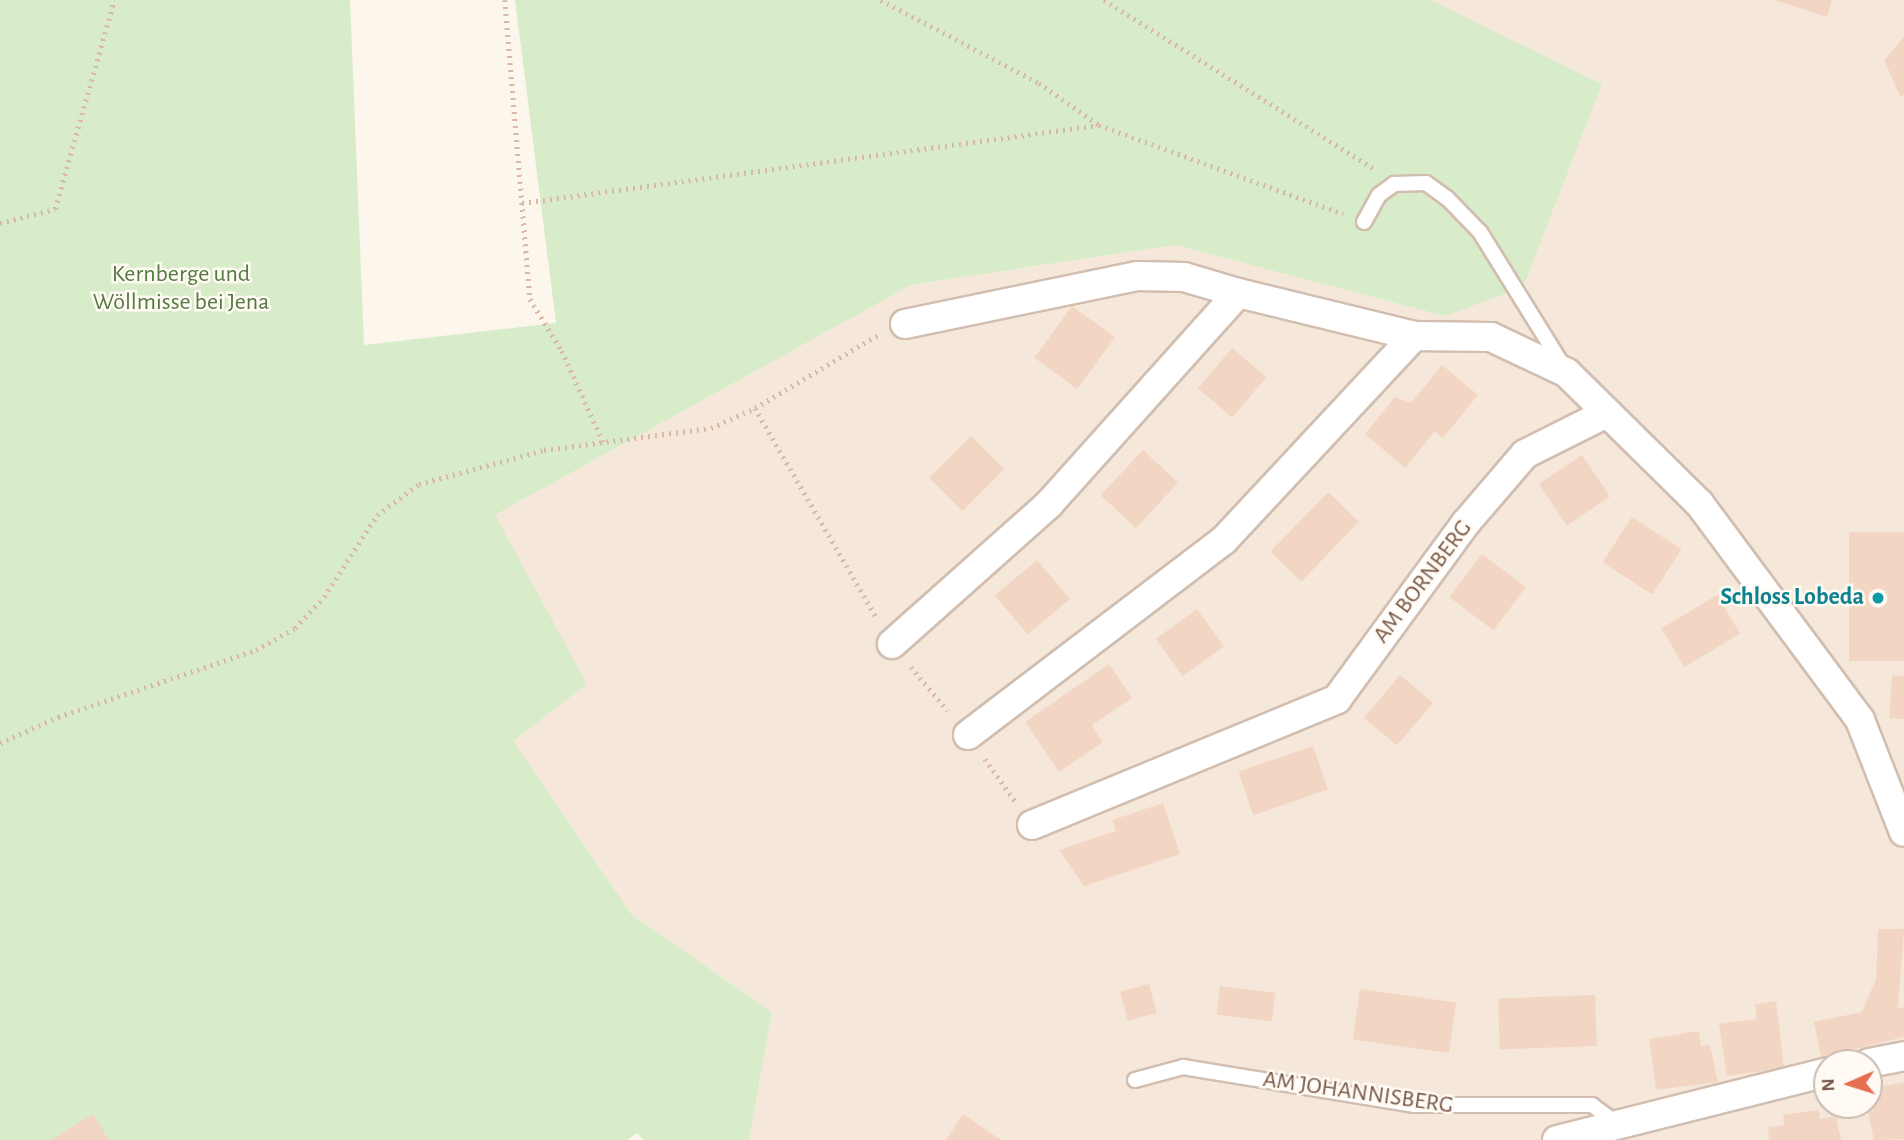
<!DOCTYPE html>
<html>
<head>
<meta charset="utf-8">
<style>
	body { margin:0 }
	#map { position:relative; width:1904px; height:1140px; overflow:hidden; background:#fdf6ec; font-family:"Alegreya Sans",sans-serif }
	div>[style] { position:absolute }
	.residential>* { inset:0; background:#f5e8da }
	.green>* { inset:0; background:#d8ecc9 }
	.building>* { inset:0; background:#f3d5c3; transform-origin:0 0 }
	.path>* { height:4.5px; margin-top:-2.25px; transform-origin:0; background:repeating-linear-gradient(90deg,#d9b8a5 0 2px,transparent 0 7px) }
	.roads { filter:drop-shadow(2px 0 #d1beb0) drop-shadow(-2px 0 #d1beb0) drop-shadow(0 2px #d1beb0) drop-shadow(0 -2px #d1beb0) }
	.lane>* { height:14px; margin:-7px; padding:0 7px; transform-origin:7px; border-radius:7px; background:#fff }
	.street>* { height:28px; margin:-14px; padding:0 14px; transform-origin:14px; border-radius:14px; background:#fff }
	.dots>* { width:19px; height:19px; translate:-50% -50%; box-sizing:border-box; border:4px solid #fffaf3; border-radius:50% }
	span { translate:-50% -50%; white-space:nowrap; text-align:center; line-height:1.15; -webkit-text-stroke:5px #fffaf3; paint-order:stroke }
	.park-label { font-size:24px; color:#537a41 }
	.street-label { font-size:24px; color:#7a5c4d }
	.culture-label { font-size:24px; color:#0d838f; font-weight:700 }
	.right { translate:-100% -50%; text-align:right }
	.north { position:absolute; left:1813px; top:1049px; width:70px; height:70px; box-sizing:border-box; background:#fffaf3; border:2px solid #cabbb1; border-radius:50%; rotate:267deg; font-size:19px; font-weight:700; line-height:28px; text-align:center; color:#7a5c4d }
	.north::after { content:''; display:block; margin:auto; width:24px; height:32px; background:#e76f51; clip-path:polygon(50% 0,100% 100%,50% 72%,0 100%) }
</style>
</head>
<body>
<div id="map">
	<div class="residential">
		<div style="clip-path:polygon(evenodd,1431px 0,1904px 0,1904px 1140px,749px 1140px,772px 1012px,632px 915px,512px 740px,495px 515px,911px 285px,1175px 245px,1445px 316px,1602px 84px,1431px 0,1827px 1063px,1869px 1063px,1869px 1105px,1827px 1105px,1827px 1063px)"></div>
	</div>
	<div class="green">
		<div style="clip-path:polygon(0 0,350px 0,364px 345px,556px 323px,515px 0,1431px 0,1602px 84px,1523px 287px,1445px 316px,1175px 245px,911px 285px,495px 515px,587px 684px,513px 741px,632px 915px,772px 1012px,749px 1140px,643px 1140px,637px 1133px,627px 1140px,0 1140px)"></div>
	</div>
	<div class="building">
		<div style="clip-path:polygon(1774px 0,1832px 0,1827px 17px)"></div>
		<div style="clip-path:polygon(1904px 37px,1904px 95px,1900px 96px,1884px 60px)"></div>
		<div style="left:1072px;top:306px;width:53px;height:64px;rotate:36deg"></div>
		<div style="left:1232px;top:348px;width:45px;height:53px;rotate:40deg"></div>
		<div style="clip-path:polygon(1442px 365px,1478px 395px,1443px 438px,1435px 431px,1405px 468px,1365px 434px,1395px 397px,1411px 403px)"></div>
		<div style="left:971px;top:436px;width:47px;height:59px;rotate:45deg"></div>
		<div style="left:1143px;top:450px;width:48px;height:62px;rotate:43deg"></div>
		<div style="left:1582px;top:455px;width:50px;height:52px;rotate:56deg"></div>
		<div style="left:1328px;top:492px;width:43px;height:83px;rotate:44deg"></div>
		<div style="left:1632px;top:517px;width:59px;height:54px;rotate:33deg"></div>
		<div style="left:1904px;top:532px;width:129px;height:55px;rotate:90deg"></div>
		<div style="left:1482px;top:554px;width:55px;height:54px;rotate:37deg"></div>
		<div style="left:1037px;top:560px;width:51px;height:55px;rotate:50deg"></div>
		<div style="left:1717px;top:595px;width:45px;height:65px;rotate:59deg"></div>
		<div style="left:1197px;top:609px;width:46px;height:51px;rotate:54deg"></div>
		<div style="clip-path:polygon(1109px 664px,1132px 698px,1092px 725px,1103px 742px,1059px 772px,1025px 722px)"></div>
		<div style="left:1400px;top:675px;width:43px;height:56px;rotate:40deg"></div>
		<div style="clip-path:polygon(1892px 675px,1904px 676px,1904px 719px,1889px 718px)"></div>
		<div style="left:1313px;top:746px;width:46px;height:79px;rotate:71deg"></div>
		<div style="clip-path:polygon(1163px 803px,1180px 854px,1084px 886px,1059px 850px,1116px 831px,1112px 820px)"></div>
		<div style="clip-path:polygon(1878px 929px,1904px 929px,1898px 1008px,1904px 1007px,1904px 1037px,1821px 1057px,1814px 1022px,1862px 1012px,1876px 979px)"></div>
		<div style="left:1149px;top:984px;width:30px;height:30px;rotate:75deg"></div>
		<div style="left:1220px;top:986px;width:56px;height:29px;rotate:7deg"></div>
		<div style="left:1360px;top:989px;width:97px;height:51px;rotate:8deg"></div>
		<div style="left:1595px;top:995px;width:51px;height:97px;rotate:88deg"></div>
		<div style="clip-path:polygon(1776px 1001px,1784px 1068px,1727px 1076px,1719px 1024px,1757px 1019px,1755px 1004px)"></div>
		<div style="clip-path:polygon(1699px 1031px,1701px 1046px,1710px 1045px,1718px 1082px,1656px 1090px,1649px 1039px)"></div>
		<div style="clip-path:polygon(1904px 1082px,1904px 1139px,1874px 1140px,1866px 1105px,1869px 1089px)"></div>
		<div style="clip-path:polygon(1819px 1110px,1820px 1119px,1836px 1116px,1841px 1140px,1769px 1140px,1768px 1127px,1784px 1125px,1783px 1115px)"></div>
		<div style="clip-path:polygon(93px 1114px,109px 1140px,51px 1140px)"></div>
		<div style="clip-path:polygon(963px 1114px,1001px 1140px,946px 1140px)"></div>
	</div>
	<div class="path">
		<div style="left:505px;top:0;width:300px;rotate:85.2deg"></div>
		<div style="left:530px;top:299px;width:61px;rotate:58.4deg"></div>
		<div style="left:562px;top:351px;width:100px;rotate:65.7deg"></div>
		<div style="left:881px;top:0;width:178px;rotate:27.7deg"></div>
		<div style="left:1039px;top:83px;width:73px;rotate:35deg"></div>
		<div style="left:1099px;top:125px;width:260px;rotate:20deg"></div>
		<div style="left:1104px;top:0;width:319px;rotate:32deg"></div>
		<div style="left:522px;top:203px;width:582px;rotate:-7.7deg"></div>
		<div style="left:0;top:223px;width:57px;rotate:-14.3deg"></div>
		<div style="left:55px;top:209px;width:217px;rotate:-74.2deg"></div>
		<div style="left:755px;top:408px;width:241px;rotate:59.9deg"></div>
		<div style="left:911px;top:667px;width:57px;rotate:49.9deg"></div>
		<div style="left:0;top:743px;width:64px;rotate:-24.1deg"></div>
		<div style="left:58px;top:717px;width:209px;rotate:-18.7deg"></div>
		<div style="left:256px;top:650px;width:45px;rotate:-29.4deg"></div>
		<div style="left:295px;top:628px;width:42px;rotate:-46.9deg"></div>
		<div style="left:324px;top:597px;width:98px;rotate:-57.1deg"></div>
		<div style="left:377px;top:515px;width:52px;rotate:-36.4deg"></div>
		<div style="left:419px;top:484px;width:130px;rotate:-15.2deg"></div>
		<div style="left:544px;top:450px;width:168px;rotate:-7.5deg"></div>
		<div style="left:711px;top:428px;width:48px;rotate:-24.4deg"></div>
		<div style="left:755px;top:408px;width:143px;rotate:-30.7deg"></div>
		<div style="left:985px;top:759px;width:52px;rotate:54.5deg"></div>
	</div>
	<div class="roads">
		<div class="lane">
			<div style="left:1364px;top:222px;width:31px;rotate:-61deg"></div>
			<div style="left:1379px;top:195px;width:19px;rotate:-36deg"></div>
			<div style="left:1394px;top:184px;width:32px;rotate:-2deg"></div>
			<div style="left:1426px;top:183px;width:26px;rotate:36deg"></div>
			<div style="left:1447px;top:198px;width:47px;rotate:45.9deg"></div>
			<div style="left:1480px;top:232px;width:161px;rotate:58.2deg"></div>
			<div style="left:1135px;top:1080px;width:50px;rotate:-15.2deg"></div>
			<div style="left:1183px;top:1067px;width:235px;rotate:9.3deg"></div>
			<div style="left:1415px;top:1105px;width:177px"></div>
			<div style="left:1592px;top:1105px;width:34px;rotate:37deg"></div>
		</div>
		<div class="street">
			<div style="left:905px;top:324px;width:237px;rotate:-11.7deg"></div>
			<div style="left:1137px;top:276px;width:47px;rotate:1.2deg"></div>
			<div style="left:1184px;top:277px;width:56px;rotate:16.5deg"></div>
			<div style="left:892px;top:644px;width:210px;rotate:-41.7deg"></div>
			<div style="left:1049px;top:504px;width:283px;rotate:-48.1deg"></div>
			<div style="left:1238px;top:293px;width:181px;rotate:13.7deg"></div>
			<div style="left:968px;top:735px;width:322px;rotate:-37.3deg"></div>
			<div style="left:1224px;top:540px;width:279px;rotate:-47deg"></div>
			<div style="left:1414px;top:336px;width:77px;rotate:0.7deg"></div>
			<div style="left:1491px;top:337px;width:84px;rotate:25.3deg"></div>
			<div style="left:1567px;top:373px;width:185px;rotate:44.6deg"></div>
			<div style="left:1699px;top:503px;width:270px;rotate:53.4deg"></div>
			<div style="left:1860px;top:720px;width:120px;rotate:68.6deg"></div>
			<div style="left:1032px;top:825px;width:330px;rotate:-22.4deg"></div>
			<div style="left:1337px;top:699px;width:217px;rotate:-53.8deg"></div>
			<div style="left:1465px;top:524px;width:92px;rotate:-49.4deg"></div>
			<div style="left:1525px;top:454px;width:92px;rotate:-26.6deg"></div>
			<div style="left:1869px;top:1063px;width:36px;rotate:-11deg"></div>
			<div style="left:1557px;top:1140px;width:278px;rotate:-14.1deg"></div>
		</div>
	</div>
	<div class="dots">
		<div style="left:1878px;top:598px;background:#0f9aa8"></div>
	</div>
	<div class="park-label">
		<span style="left:181px;top:289px">Kernberge und<br>Wöllmisse bei Jena</span>
	</div>
	<div class="street-label">
		<span style="left:1423px;top:582px;rotate:-53deg">AM BORNBERG</span>
		<span style="left:1358px;top:1093px;rotate:8deg">AM JOHANNISBERG</span>
	</div>
	<div class="culture-label">
		<span class="right" style="left:1864px;top:598px">Schloss Lobeda</span>
	</div>
	<div class="north">N</div>
</div>
</body>
</html>
